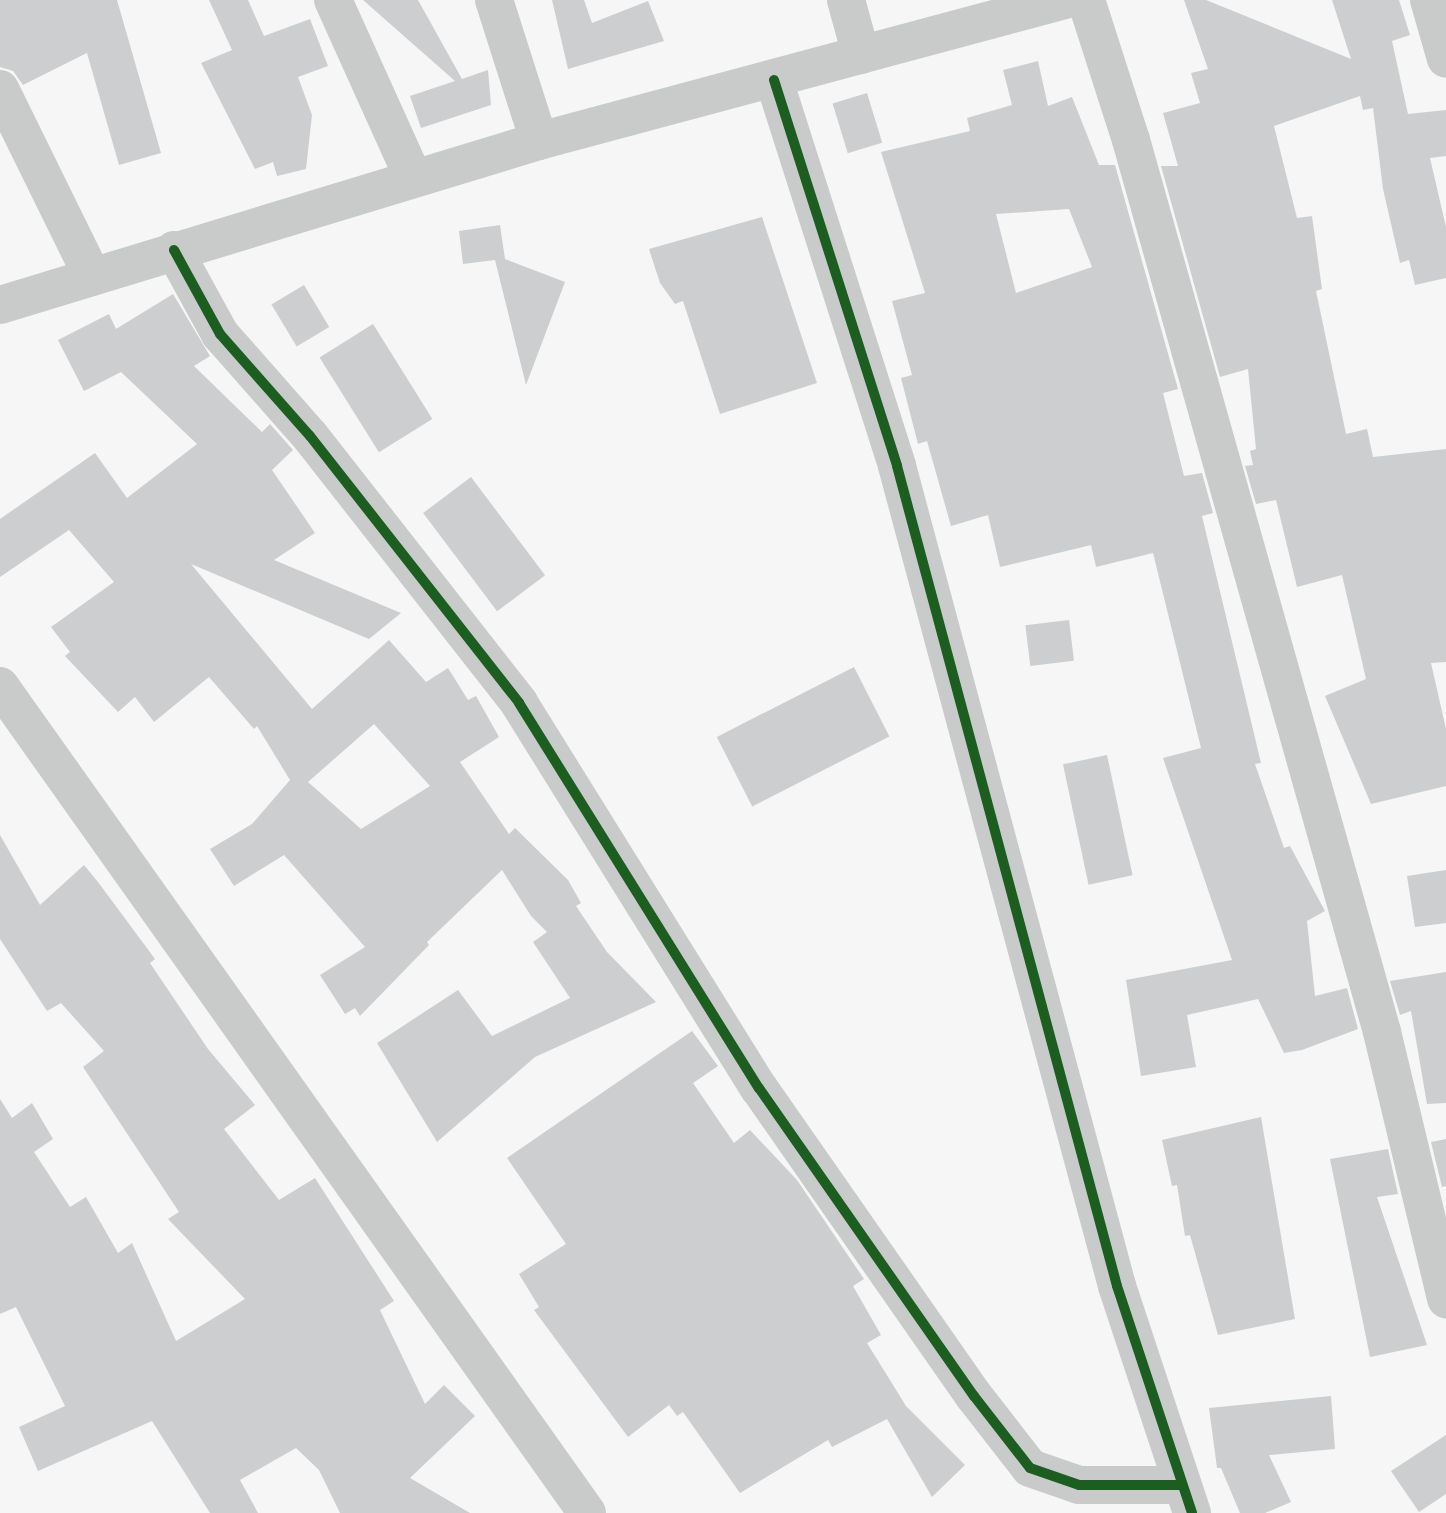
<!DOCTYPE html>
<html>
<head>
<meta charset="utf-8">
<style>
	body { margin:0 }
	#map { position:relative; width:1446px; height:1513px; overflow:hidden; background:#f6f6f6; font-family:"Roboto Condensed",sans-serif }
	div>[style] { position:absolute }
	.building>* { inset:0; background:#cdcecf; transform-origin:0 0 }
	.minor>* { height:38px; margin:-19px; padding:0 19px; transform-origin:19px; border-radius:19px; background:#c9cbcb }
	.cycleway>* { height:10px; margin:-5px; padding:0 5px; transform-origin:5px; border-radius:5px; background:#1b5e20 }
	span { translate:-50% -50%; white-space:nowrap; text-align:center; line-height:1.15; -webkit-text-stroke:7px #fff; paint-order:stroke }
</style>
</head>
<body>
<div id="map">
	<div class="building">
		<div style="clip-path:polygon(0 0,117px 0,161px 153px,119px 165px,87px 53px,23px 85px,13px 71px,0 67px)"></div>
		<div style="clip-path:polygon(209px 0,248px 0,264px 36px,310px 19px,328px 66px,298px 77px,312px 115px,306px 169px,277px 176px,273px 162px,255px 169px,201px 63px,232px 50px)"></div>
		<div style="clip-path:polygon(363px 0,418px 0,462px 79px,488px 70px,491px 105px,421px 128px,410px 96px,455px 81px)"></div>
		<div style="clip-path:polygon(552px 0,584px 0,592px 23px,648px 1px,664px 41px,568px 69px)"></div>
		<div style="clip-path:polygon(1184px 0,1206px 0,1351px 59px,1332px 0,1399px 0,1410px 35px,1392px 41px,1408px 114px,1446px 110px,1446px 156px,1430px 158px,1446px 227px,1446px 278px,1415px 285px,1409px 260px,1400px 263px,1383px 189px,1373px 108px,1363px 110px,1360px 96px,1274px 126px,1297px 218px,1312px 216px,1322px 289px,1316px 291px,1346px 434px,1367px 429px,1373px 457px,1446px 449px,1446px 662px,1431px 663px,1446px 729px,1446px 786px,1371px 804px,1325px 696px,1366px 679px,1342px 575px,1297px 587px,1276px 500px,1256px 504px,1245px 466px,1253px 465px,1250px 451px,1256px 449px,1248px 369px,1220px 377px,1161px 166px,1178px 166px,1163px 113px,1200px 103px,1191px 73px,1208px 69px)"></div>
		<div style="clip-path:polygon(evenodd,1038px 61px,1048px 106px,1072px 97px,1099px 165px,1115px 165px,1178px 389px,1163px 393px,1184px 476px,1202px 473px,1213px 513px,1202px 516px,1261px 763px,1255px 764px,1284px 848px,1290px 846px,1325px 911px,1307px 921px,1315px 996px,1347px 988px,1358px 1029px,1302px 1050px,1284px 1053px,1258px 999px,1187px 1015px,1196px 1067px,1141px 1076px,1126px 980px,1232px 960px,1163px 758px,1201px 748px,1153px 553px,1096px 567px,1091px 545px,1000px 567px,988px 515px,951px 526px,927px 441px,918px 444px,901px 378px,912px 375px,892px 301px,925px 293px,881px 152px,970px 131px,967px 118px,1012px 105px,1003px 70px,1038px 61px,1069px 209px,1092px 267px,1016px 293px,996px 214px,1069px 209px)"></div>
		<div style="left:867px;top:93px;width:52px;height:36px;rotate:73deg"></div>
		<div style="clip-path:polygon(762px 217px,817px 383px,720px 414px,683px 301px,675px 304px,660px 283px,649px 249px)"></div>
		<div style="clip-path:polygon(500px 225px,505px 259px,565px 282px,526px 385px,495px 260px,463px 264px,459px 231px)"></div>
		<div style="left:304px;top:285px;width:49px;height:38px;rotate:59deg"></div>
		<div style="clip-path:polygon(evenodd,173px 294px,210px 356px,194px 366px,262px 432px,270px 424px,293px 450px,272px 470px,315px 533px,274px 560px,401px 613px,369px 639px,191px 564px,312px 709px,389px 640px,426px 682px,448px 668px,468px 700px,476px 696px,499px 737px,460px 762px,509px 834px,515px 828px,568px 880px,581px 903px,576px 906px,607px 952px,656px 1002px,535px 1057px,437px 1142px,377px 1043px,458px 990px,492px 1036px,570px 998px,533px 942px,547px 932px,531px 916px,502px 870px,427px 942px,429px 945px,360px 1016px,355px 1008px,345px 1014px,320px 975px,365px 947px,284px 855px,234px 886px,210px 849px,252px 824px,290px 780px,257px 726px,254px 729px,209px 677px,154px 722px,135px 697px,118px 712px,65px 656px,70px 652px,51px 627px,114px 582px,69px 530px,0 577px,0 519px,95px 453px,127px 498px,197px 444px,121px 372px,84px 391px,58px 340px,109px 314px,116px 329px,173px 294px,374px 724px,430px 786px,361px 829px,308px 782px,374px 724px)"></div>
		<div style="left:373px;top:324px;width:112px;height:63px;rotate:58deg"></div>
		<div style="left:471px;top:477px;width:123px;height:60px;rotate:53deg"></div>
		<div style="left:1069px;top:620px;width:41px;height:44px;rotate:83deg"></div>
		<div style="left:854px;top:667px;width:78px;height:154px;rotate:63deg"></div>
		<div style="left:1107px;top:755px;width:123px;height:45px;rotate:78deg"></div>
		<div style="clip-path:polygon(0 835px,40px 905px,84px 865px,98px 882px,155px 959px,150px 963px,208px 1049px,255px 1105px,224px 1129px,279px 1200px,315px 1178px,394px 1301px,380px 1310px,425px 1404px,444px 1385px,475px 1416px,410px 1478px,470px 1513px,340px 1513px,319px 1470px,296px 1448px,240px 1480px,258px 1513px,210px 1513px,152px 1421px,38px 1471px,19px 1427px,65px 1406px,16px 1307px,0 1314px,0 1099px,12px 1118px,32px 1103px,53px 1139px,34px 1152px,70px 1207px,86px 1197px,118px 1253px,132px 1243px,176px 1341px,245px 1299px,168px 1219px,179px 1212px,83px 1067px,104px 1051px,61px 1003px,47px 1011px,0 939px)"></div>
		<div style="clip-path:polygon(1446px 870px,1446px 923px,1415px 927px,1407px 876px)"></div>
		<div style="clip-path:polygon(1446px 972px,1446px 1103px,1427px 1104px,1411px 1011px,1400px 1015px,1390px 981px)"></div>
		<div style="clip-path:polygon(692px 1031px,718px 1066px,693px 1083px,734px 1143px,750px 1130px,797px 1180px,864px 1279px,853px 1286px,881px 1335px,867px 1343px,906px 1406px,965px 1465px,932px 1497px,887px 1419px,832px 1447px,828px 1440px,740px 1493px,683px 1412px,677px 1416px,669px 1405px,628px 1437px,534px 1310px,539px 1307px,519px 1274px,566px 1244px,507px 1158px)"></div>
		<div style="clip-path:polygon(1261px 1117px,1295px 1319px,1218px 1335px,1190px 1235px,1185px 1236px,1177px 1185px,1172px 1186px,1162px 1140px)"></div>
		<div style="clip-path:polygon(1446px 1139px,1446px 1186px,1442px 1187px,1431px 1142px)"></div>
		<div style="clip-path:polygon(1388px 1149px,1398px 1194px,1377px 1197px,1427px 1345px,1370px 1357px,1330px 1159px)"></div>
		<div style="clip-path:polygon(1331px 1396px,1335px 1449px,1269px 1455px,1291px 1502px,1265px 1513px,1240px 1513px,1221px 1468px,1217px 1468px,1209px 1408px)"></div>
		<div style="clip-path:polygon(1446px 1435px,1446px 1494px,1419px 1512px,1391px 1471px)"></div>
	</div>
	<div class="minor">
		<div style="left:333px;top:0;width:194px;rotate:65.7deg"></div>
		<div style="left:494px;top:0;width:148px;rotate:72.3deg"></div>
		<div style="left:846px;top:0;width:57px;rotate:74.7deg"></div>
		<div style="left:1086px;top:0;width:147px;rotate:72.2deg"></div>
		<div style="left:1131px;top:140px;width:927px;rotate:74.28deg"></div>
		<div style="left:1382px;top:1032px;width:275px;rotate:76.5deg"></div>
		<div style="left:1429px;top:0;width:61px;rotate:73.9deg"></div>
		<div style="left:774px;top:80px;width:405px;rotate:72.3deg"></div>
		<div style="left:897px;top:466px;width:849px;rotate:74.98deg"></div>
		<div style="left:1117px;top:1286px;width:239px;rotate:71.7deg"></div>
		<div style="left:0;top:89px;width:206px;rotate:63.8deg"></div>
		<div style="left:174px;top:250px;width:96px;rotate:61.3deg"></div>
		<div style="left:220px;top:334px;width:136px;rotate:48.6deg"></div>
		<div style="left:310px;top:436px;width:339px;rotate:51.9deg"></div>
		<div style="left:519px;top:703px;width:454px;rotate:58.1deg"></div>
		<div style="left:759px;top:1088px;width:376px;rotate:55.1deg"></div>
		<div style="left:974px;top:1396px;width:91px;rotate:52.1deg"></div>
		<div style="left:1030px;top:1468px;width:52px;rotate:19.1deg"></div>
		<div style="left:1079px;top:1485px;width:100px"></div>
		<div style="left:0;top:305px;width:563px;rotate:-16.92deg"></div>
		<div style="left:539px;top:141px;width:545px;rotate:-15.01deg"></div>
		<div style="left:0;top:686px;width:1014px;rotate:54.63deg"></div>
	</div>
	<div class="cycleway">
		<div style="left:774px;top:80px;width:405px;rotate:72.3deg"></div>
		<div style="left:897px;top:466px;width:849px;rotate:74.98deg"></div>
		<div style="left:1117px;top:1286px;width:239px;rotate:71.7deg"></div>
		<div style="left:174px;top:250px;width:96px;rotate:61.3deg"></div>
		<div style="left:220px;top:334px;width:136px;rotate:48.6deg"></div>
		<div style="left:310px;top:436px;width:339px;rotate:51.9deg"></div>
		<div style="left:519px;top:703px;width:454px;rotate:58.1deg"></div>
		<div style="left:759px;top:1088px;width:376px;rotate:55.1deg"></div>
		<div style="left:974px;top:1396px;width:91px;rotate:52.1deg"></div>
		<div style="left:1030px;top:1468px;width:52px;rotate:19.1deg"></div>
		<div style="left:1079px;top:1485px;width:100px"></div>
	</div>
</div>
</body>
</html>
